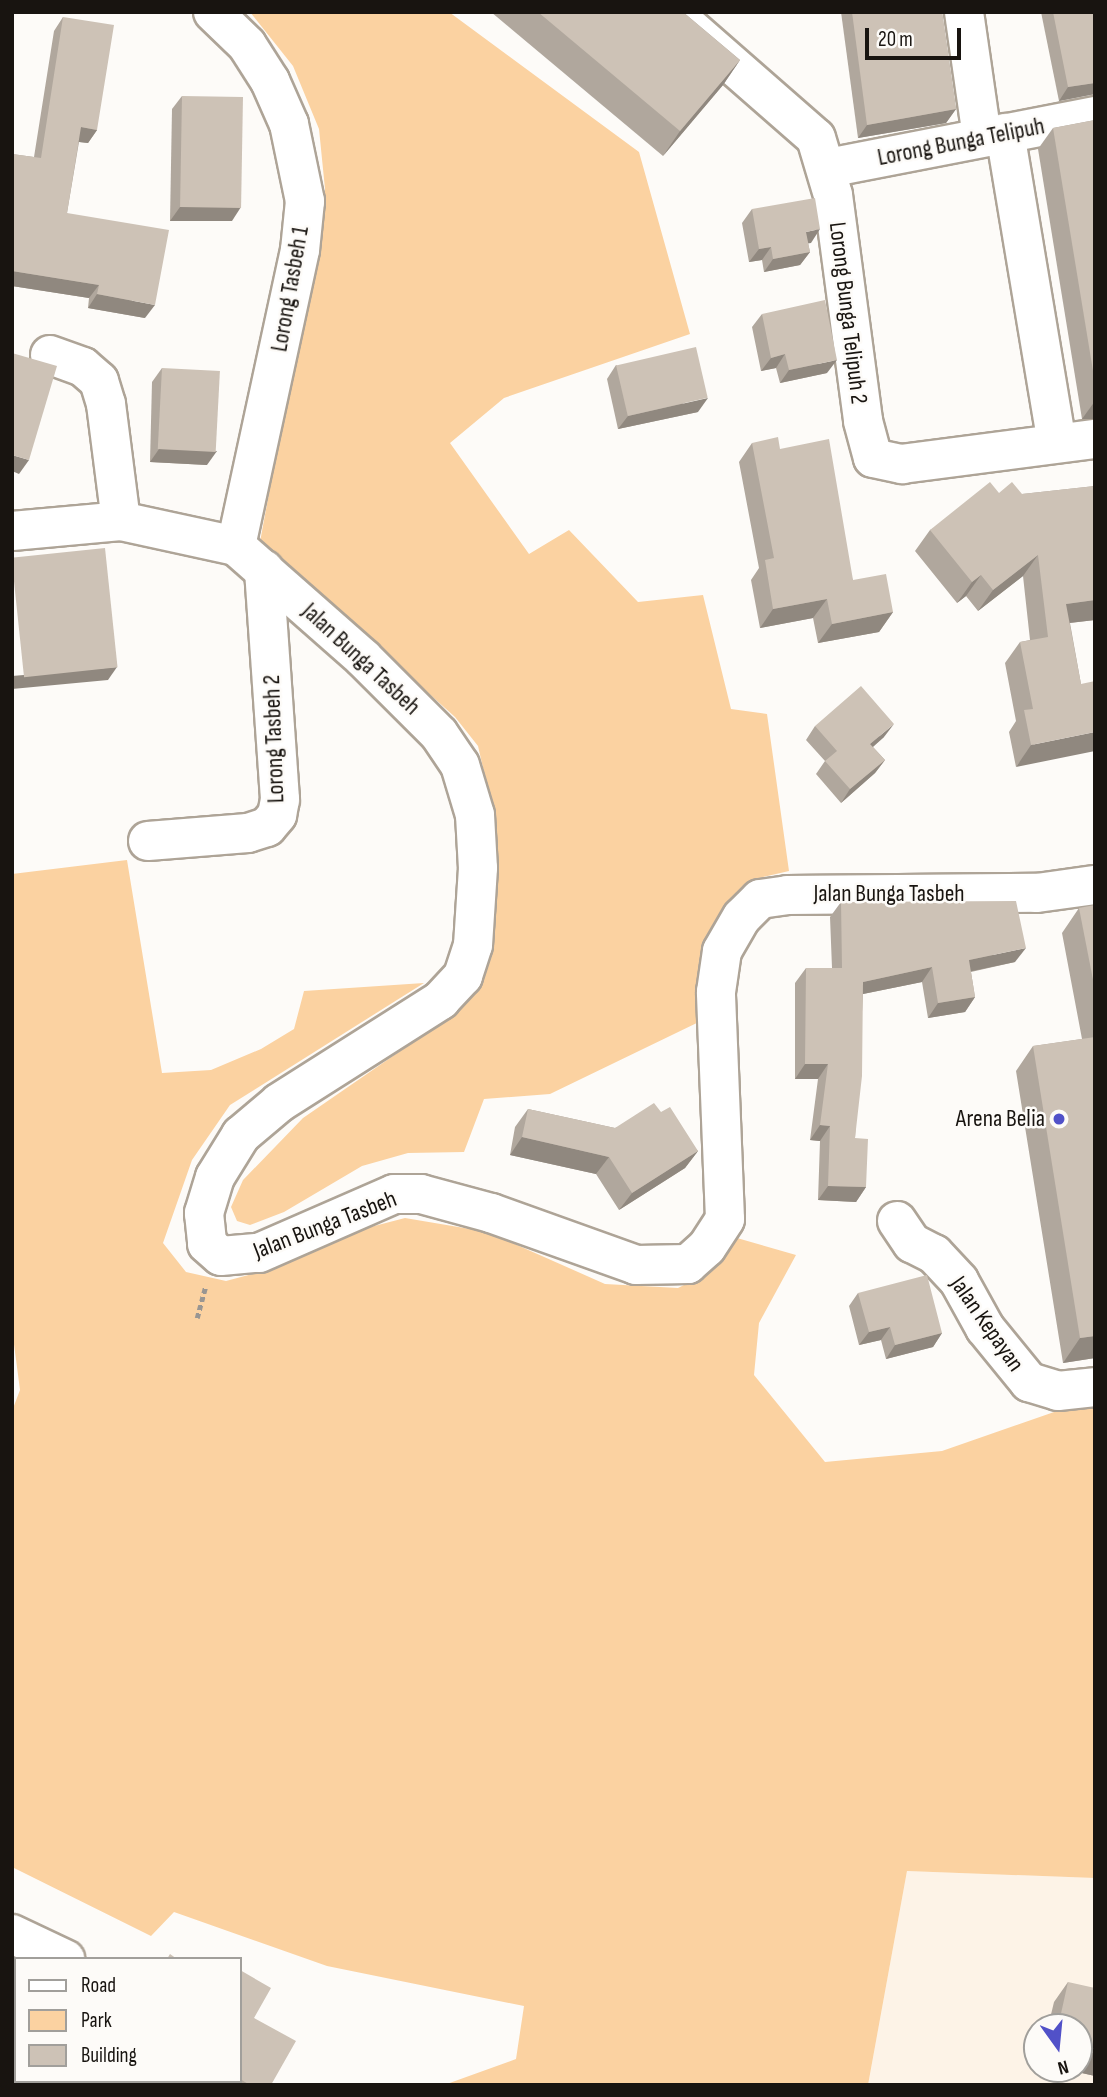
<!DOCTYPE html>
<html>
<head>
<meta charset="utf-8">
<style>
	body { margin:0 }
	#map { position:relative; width:1107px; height:2097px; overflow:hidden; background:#fdfbf8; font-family:"Sofia Sans Condensed",sans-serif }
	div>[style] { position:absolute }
	.built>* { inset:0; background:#fdf3e7 }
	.green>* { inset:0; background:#fbd2a1 }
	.path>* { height:4.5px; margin-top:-2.25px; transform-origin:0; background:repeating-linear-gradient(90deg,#999692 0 5px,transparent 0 8.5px) }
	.roads { filter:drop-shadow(2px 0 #aea497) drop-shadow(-2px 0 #aea497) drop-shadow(0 2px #aea497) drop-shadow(0 -2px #aea497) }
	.minor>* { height:38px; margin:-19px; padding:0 19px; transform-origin:19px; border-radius:19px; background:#fff }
	.wall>* { inset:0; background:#b0a79d }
	.shaded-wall>* { inset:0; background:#90887f }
	.building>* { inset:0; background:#cdc2b6; transform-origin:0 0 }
	.dots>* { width:19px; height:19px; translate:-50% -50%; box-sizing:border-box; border:4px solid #fdfbf8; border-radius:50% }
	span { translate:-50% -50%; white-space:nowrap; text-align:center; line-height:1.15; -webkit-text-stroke:5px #fdfbf8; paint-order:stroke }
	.street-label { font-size:24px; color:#181410 }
	.poi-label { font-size:24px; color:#181410 }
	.right { translate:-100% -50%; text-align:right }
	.frame { position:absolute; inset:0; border:14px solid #181410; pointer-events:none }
	.legend { position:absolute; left:14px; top:1957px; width:228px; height:126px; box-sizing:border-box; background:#fdfbf8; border:2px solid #a19f9b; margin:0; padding:9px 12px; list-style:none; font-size:21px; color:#181410 }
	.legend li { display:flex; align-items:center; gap:14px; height:35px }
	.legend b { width:35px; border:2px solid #a19f9b }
	.north { position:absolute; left:1023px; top:2013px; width:70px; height:70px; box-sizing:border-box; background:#fdfbf8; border:2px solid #a19f9b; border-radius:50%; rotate:165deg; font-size:19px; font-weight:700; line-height:28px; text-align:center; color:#181410 }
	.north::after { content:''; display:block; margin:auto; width:24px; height:32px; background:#5151c8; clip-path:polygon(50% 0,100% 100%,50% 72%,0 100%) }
	.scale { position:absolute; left:865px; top:28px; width:96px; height:32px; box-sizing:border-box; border:4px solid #181410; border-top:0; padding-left:9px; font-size:21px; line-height:24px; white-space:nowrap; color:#181410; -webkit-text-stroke:5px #fdfbf8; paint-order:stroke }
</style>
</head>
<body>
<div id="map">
	<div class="built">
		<div style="clip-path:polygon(evenodd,907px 1871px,1095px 1878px,1095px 2085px,868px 2085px,907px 1871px,1037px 2027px,1079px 2027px,1079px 2069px,1037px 2069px,1037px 2027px)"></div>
	</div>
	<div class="green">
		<div style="clip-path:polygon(250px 12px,449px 12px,639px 152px,690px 334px,504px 398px,450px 443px,529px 554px,569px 530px,638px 602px,703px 595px,731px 709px,767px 714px,789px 871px,755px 879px,728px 905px,703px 1020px,550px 1094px,484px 1099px,464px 1152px,408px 1153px,362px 1166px,284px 1212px,250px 1225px,237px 1221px,231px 1207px,243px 1180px,303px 1118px,451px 1016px,475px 989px,492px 952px,498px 868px,493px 811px,478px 746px,455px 717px,260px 542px,325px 189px,319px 129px,293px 66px)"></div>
		<div style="clip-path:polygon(127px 860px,162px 1073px,211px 1070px,261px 1049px,294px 1029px,304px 991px,424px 983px,230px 1105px,192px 1160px,163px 1243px,186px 1272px,226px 1281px,260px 1272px,359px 1230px,405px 1218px,488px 1232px,605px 1284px,678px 1288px,712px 1271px,737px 1238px,796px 1255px,759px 1323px,754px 1375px,825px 1462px,942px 1451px,1057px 1411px,1095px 1406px,1095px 1878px,907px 1871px,868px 2085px,444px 2085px,516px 2059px,524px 2006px,327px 1966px,174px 1912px,151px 1936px,12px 1867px,12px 1411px,20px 1390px,12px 1329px,12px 874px)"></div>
	</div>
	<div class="path">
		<div style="left:197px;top:1318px;width:31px;rotate:-75deg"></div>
	</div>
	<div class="roads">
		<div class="minor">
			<div style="left:213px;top:12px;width:47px;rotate:44.1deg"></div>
			<div style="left:247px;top:45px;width:43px;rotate:57.4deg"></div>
			<div style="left:270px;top:81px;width:47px;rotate:66.2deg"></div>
			<div style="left:289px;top:124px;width:79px;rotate:78.3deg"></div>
			<div style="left:305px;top:201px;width:49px;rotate:95.8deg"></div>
			<div style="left:300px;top:250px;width:303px;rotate:102.2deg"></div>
			<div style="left:672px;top:12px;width:191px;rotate:41.2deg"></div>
			<div style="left:816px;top:138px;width:59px;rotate:73.4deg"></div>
			<div style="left:833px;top:195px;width:228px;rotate:82.4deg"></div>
			<div style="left:863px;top:421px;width:38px;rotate:75deg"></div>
			<div style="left:873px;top:458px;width:30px;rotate:12deg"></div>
			<div style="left:902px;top:464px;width:195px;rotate:-7.4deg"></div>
			<div style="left:964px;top:12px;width:126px;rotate:81.8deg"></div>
			<div style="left:1005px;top:133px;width:314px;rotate:80.5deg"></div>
			<div style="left:828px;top:168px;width:272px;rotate:-11deg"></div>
			<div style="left:50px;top:355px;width:35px;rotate:20deg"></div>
			<div style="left:83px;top:367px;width:21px;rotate:41deg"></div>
			<div style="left:99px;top:381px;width:24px;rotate:73deg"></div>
			<div style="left:106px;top:404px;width:118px;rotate:82.7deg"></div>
			<div style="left:12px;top:531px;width:109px;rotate:-5.2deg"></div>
			<div style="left:121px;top:521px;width:118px;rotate:12.3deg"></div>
			<div style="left:236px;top:546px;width:169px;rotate:41.4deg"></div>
			<div style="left:363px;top:658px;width:107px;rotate:45deg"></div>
			<div style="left:439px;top:734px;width:37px;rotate:56deg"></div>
			<div style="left:460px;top:765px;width:52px;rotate:73.3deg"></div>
			<div style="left:475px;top:815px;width:53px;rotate:86.8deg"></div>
			<div style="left:478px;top:868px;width:77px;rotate:93.7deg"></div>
			<div style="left:473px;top:945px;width:33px;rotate:108deg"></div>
			<div style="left:463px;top:976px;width:33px;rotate:133deg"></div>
			<div style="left:441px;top:1000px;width:192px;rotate:147.6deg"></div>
			<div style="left:279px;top:1103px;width:50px;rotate:139.9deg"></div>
			<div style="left:241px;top:1135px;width:49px;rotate:121.8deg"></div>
			<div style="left:215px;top:1177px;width:38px;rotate:107deg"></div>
			<div style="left:204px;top:1213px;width:31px;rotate:84deg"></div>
			<div style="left:207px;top:1244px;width:18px;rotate:41deg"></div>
			<div style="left:221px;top:1256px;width:38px;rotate:-5deg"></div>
			<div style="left:259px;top:1253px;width:147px;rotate:-23.6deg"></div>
			<div style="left:394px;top:1194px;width:27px"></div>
			<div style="left:421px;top:1194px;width:73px;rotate:15.2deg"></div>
			<div style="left:491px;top:1213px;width:154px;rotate:19.7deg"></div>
			<div style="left:636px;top:1265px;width:52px;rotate:-1.1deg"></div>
			<div style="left:688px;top:1264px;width:25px;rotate:-42deg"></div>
			<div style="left:707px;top:1247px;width:33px;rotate:-57deg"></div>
			<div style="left:725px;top:1219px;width:227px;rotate:-92.3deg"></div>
			<div style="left:716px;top:992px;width:41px;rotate:-81.7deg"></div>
			<div style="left:722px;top:951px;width:39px;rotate:-60deg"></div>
			<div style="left:742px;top:917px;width:25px;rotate:-45deg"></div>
			<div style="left:760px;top:899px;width:27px;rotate:-8deg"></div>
			<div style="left:787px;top:895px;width:250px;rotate:-0.5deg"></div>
			<div style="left:1037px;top:893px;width:59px;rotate:-7.9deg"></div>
			<div style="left:148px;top:841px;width:100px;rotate:-4.6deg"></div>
			<div style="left:248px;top:833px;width:20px;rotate:-18deg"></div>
			<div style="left:267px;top:827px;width:16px;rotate:-50deg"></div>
			<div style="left:277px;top:815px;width:16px;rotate:-79deg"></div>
			<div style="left:280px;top:799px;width:230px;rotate:-94deg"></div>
			<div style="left:897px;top:1221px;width:27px;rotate:56deg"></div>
			<div style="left:912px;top:1243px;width:25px;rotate:27deg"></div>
			<div style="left:934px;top:1254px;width:37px;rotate:47deg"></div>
			<div style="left:959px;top:1281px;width:54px;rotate:61deg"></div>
			<div style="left:985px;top:1328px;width:70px;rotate:50.8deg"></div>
			<div style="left:1029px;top:1382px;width:30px;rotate:17deg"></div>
			<div style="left:1058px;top:1391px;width:37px;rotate:-6deg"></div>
			<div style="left:12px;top:1934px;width:59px;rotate:25.3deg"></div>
		</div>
	</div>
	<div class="wall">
		<div style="clip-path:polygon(491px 12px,683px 12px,740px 60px,723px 85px,663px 156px)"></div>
		<div style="clip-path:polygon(841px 12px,942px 12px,956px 109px,946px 123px,858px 138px)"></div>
		<div style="clip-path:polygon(1041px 12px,1095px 12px,1095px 94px,1059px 101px)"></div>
		<div style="clip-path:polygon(63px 17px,97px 130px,88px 143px,79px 142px,67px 213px,145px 318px,88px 308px,89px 298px,12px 286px,12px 154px,34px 157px,54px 31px)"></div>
		<div style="clip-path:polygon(182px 96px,232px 221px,170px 221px,172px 109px)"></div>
		<div style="clip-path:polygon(1095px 120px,1095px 419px,1082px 419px,1038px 149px,1053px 128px)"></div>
		<div style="clip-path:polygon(752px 209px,811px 243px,808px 243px,810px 252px,800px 265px,764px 272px,762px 260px,749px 262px,742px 223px)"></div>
		<div style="clip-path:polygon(762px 314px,827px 373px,780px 383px,776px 368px,761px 371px,752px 327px)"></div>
		<div style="clip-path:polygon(616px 365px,698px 412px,618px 429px,607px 379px)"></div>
		<div style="clip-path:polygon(162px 368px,207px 465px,150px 462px,152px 382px)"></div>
		<div style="clip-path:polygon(752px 443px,780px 449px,853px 580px,893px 612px,879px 632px,818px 643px,813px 618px,760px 628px,751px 580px,759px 568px,739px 462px)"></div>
		<div style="clip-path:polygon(1095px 486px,1095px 620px,1070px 623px,1081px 684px,1016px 767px,1009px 732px,1016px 721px,1005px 663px,1020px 642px,1030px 640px,1023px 576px,978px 611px,966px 596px,957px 603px,915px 551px,930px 530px,999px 493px,1022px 494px)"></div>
		<div style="clip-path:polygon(815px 726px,884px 737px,873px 747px,885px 760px,875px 773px,841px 803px,816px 774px,825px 761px,806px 740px)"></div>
		<div style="clip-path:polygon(841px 902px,1015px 962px,971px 972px,975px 997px,965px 1012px,928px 1018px,922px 982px,863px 994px,855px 1138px,866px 1187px,856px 1202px,818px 1200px,820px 1141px,810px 1140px,818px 1079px,795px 1079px,795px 983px,806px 968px,832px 968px,830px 917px)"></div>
		<div style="clip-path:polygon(1095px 905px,1095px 1358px,1063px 1363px,1016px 1071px,1033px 1046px,1082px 1039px,1062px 933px,1079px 908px)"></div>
		<div style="clip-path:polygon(528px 1109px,615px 1128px,661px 1112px,698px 1151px,685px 1168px,619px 1210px,596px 1174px,510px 1155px,515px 1127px)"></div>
		<div style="clip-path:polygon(858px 1293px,942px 1333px,933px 1347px,886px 1359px,881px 1340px,859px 1345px,849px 1306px)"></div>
		<div style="clip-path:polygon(240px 1970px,254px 2018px,271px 2085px,134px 2085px,136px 2081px,240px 2081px)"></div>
		<div style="clip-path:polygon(1068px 1982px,1095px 2076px,1064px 2069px,1079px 2069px,1079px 2027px,1048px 2027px,1054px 2002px)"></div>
	</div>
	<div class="shaded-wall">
		<div style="clip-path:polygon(740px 60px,723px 85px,663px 156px,680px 131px)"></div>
		<div style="clip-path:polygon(1095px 83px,1095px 94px,1059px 101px,1068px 87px)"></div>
		<div style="clip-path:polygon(956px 109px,946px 123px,858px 138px,867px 125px)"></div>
		<div style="clip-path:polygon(81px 127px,97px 130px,88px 143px,71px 141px)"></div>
		<div style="clip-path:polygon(180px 207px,241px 207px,232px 221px,170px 221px)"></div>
		<div style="clip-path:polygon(820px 229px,811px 243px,797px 245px,806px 232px)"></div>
		<div style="clip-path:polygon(771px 247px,762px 260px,749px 262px,759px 249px)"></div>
		<div style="clip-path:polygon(810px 252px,800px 265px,764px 272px,773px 259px)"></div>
		<div style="clip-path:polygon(12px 271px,99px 285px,89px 298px,12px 286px)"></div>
		<div style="clip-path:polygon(97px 294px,155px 305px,145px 318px,88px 308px)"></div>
		<div style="clip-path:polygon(785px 354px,776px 368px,761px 371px,771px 358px)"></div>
		<div style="clip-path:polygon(837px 360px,827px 373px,780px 383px,789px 370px)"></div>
		<div style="clip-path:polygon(708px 398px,698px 412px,618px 429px,628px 416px)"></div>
		<div style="clip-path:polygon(1095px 401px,1095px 419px,1082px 419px)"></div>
		<div style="clip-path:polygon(159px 449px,217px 451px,207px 465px,150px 462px)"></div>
		<div style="clip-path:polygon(12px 455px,29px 460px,19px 474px,12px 471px)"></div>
		<div style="clip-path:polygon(1038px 555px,1023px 576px,978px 611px,993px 590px)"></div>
		<div style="clip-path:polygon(981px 575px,966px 596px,957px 603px,972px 582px)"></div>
		<div style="clip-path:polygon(827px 599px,813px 618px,760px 628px,773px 609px)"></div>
		<div style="clip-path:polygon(1095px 600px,1095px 620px,1051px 625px,1066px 604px)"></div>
		<div style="clip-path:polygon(893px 612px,879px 632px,818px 643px,832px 624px)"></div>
		<div style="clip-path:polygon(117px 667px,108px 680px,12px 689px,12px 676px)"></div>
		<div style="clip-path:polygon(894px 724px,884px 737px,861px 757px,870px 744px)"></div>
		<div style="clip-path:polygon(1095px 732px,1095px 751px,1016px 767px,1031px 745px)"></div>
		<div style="clip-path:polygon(885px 760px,875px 773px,841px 803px,850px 789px)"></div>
		<div style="clip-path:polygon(1026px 948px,1015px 962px,958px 974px,969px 960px)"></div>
		<div style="clip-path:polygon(932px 967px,922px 982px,853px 996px,863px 982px)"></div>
		<div style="clip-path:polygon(975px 997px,965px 1012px,928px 1018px,938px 1003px)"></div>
		<div style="clip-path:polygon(805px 1064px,828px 1064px,818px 1079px,795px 1079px)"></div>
		<div style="clip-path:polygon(820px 1125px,830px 1126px,820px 1141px,810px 1140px)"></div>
		<div style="clip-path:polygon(522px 1137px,609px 1157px,596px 1174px,510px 1155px)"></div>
		<div style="clip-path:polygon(698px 1151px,685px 1168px,619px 1210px,632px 1193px)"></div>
		<div style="clip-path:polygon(828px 1186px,866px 1187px,856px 1202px,818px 1200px)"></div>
		<div style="clip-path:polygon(890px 1327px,881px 1340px,859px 1345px,869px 1332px)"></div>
		<div style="clip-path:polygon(942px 1333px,933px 1347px,886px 1359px,895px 1345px)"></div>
		<div style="clip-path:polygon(1095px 1336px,1095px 1358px,1063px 1363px,1080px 1338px)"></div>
		<div style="clip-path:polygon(1079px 2050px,1095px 2053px,1095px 2076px,1064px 2069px,1079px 2069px)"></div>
	</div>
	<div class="building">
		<div style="clip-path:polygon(538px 12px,683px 12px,740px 60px,680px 131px)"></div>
		<div style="clip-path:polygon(852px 12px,942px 12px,956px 109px,867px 125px)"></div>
		<div style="clip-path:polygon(1053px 12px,1095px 12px,1095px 83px,1068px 87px)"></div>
		<div style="clip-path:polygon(63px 17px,114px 25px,97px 130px,81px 127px,67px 213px,169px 230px,155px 305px,97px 294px,99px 285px,12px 271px,12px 154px,41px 158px)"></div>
		<div style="left:182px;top:96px;width:61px;height:111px;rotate:1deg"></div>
		<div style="clip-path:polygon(1095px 120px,1095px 383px,1053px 128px)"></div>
		<div style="clip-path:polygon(815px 198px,820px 229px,806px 232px,810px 252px,773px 259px,771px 247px,759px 249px,752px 209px)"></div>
		<div style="clip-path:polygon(825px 300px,837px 360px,789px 370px,785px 354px,771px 358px,762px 314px)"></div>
		<div style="left:696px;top:347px;width:52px;height:82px;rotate:77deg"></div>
		<div style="clip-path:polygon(12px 353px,57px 366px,29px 460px,12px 455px)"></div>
		<div style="left:162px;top:368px;width:58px;height:81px;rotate:3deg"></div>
		<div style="clip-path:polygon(778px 437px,780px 449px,829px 439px,853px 580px,886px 574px,893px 612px,832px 624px,827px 599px,773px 609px,765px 560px,774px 558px,752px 443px)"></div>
		<div style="clip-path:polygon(990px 482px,999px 493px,1012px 482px,1022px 494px,1095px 486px,1095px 600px,1066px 604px,1081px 684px,1095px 681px,1095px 732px,1031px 745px,1024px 710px,1033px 709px,1020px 642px,1048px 637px,1038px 555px,993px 590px,981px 575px,972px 582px,930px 530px)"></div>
		<div style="left:105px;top:548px;width:120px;height:94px;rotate:84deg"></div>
		<div style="clip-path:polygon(861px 686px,894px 724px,870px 744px,885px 760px,850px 789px,825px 761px,837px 751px,815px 726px)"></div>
		<div style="clip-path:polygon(1016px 901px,1026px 948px,969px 960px,975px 997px,938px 1003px,932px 967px,863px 982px,862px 1076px,855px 1138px,868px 1139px,866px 1187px,828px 1186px,830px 1126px,820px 1125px,828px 1064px,805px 1064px,806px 968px,842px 968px,841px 902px)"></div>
		<div style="clip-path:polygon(1095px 905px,1095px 990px,1079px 908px)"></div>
		<div style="clip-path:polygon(1095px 1037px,1095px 1336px,1080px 1338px,1033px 1046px)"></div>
		<div style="clip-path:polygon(654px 1103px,661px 1112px,670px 1107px,698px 1151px,632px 1193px,609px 1157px,522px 1137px,528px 1109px,615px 1128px)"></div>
		<div style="clip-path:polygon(927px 1275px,942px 1333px,895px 1345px,890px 1327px,869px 1332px,858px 1293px)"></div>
		<div style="clip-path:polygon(170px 1954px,177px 1959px,167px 1959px)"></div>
		<div style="clip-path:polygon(240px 1970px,271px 1988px,254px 2018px,296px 2041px,271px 2085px,250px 2085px,240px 2079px)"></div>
		<div style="clip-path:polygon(1068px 1982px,1095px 1988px,1095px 2053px,1079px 2050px,1079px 2027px,1058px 2027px)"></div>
		<div style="left:139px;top:2081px;width:91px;height:4px"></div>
	</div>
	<div class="dots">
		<div style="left:1059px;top:1119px;background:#5151c8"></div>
	</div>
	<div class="street-label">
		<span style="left:961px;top:142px;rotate:-11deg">Lorong Bunga Telipuh</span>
		<span style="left:290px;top:289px;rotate:-80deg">Lorong Tasbeh 1</span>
		<span style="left:848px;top:313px;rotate:83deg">Lorong Bunga Telipuh 2</span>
		<span style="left:361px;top:659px;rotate:43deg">Jalan Bunga Tasbeh</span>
		<span style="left:274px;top:739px;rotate:-92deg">Lorong Tasbeh 2</span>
		<span style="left:889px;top:894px">Jalan Bunga Tasbeh</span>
		<span style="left:325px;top:1225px;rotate:-21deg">Jalan Bunga Tasbeh</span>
		<span style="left:987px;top:1324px;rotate:55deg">Jalan Kepayan</span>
	</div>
	<div class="poi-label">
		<span class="right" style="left:1045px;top:1119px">Arena Belia</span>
	</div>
	<div class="frame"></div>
	<ul class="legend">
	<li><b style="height:9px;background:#fff"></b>Road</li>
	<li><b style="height:19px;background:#fbd2a1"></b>Park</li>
	<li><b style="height:19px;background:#cdc2b6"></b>Building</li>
	</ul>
	<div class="north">N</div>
	<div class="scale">20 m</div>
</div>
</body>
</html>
